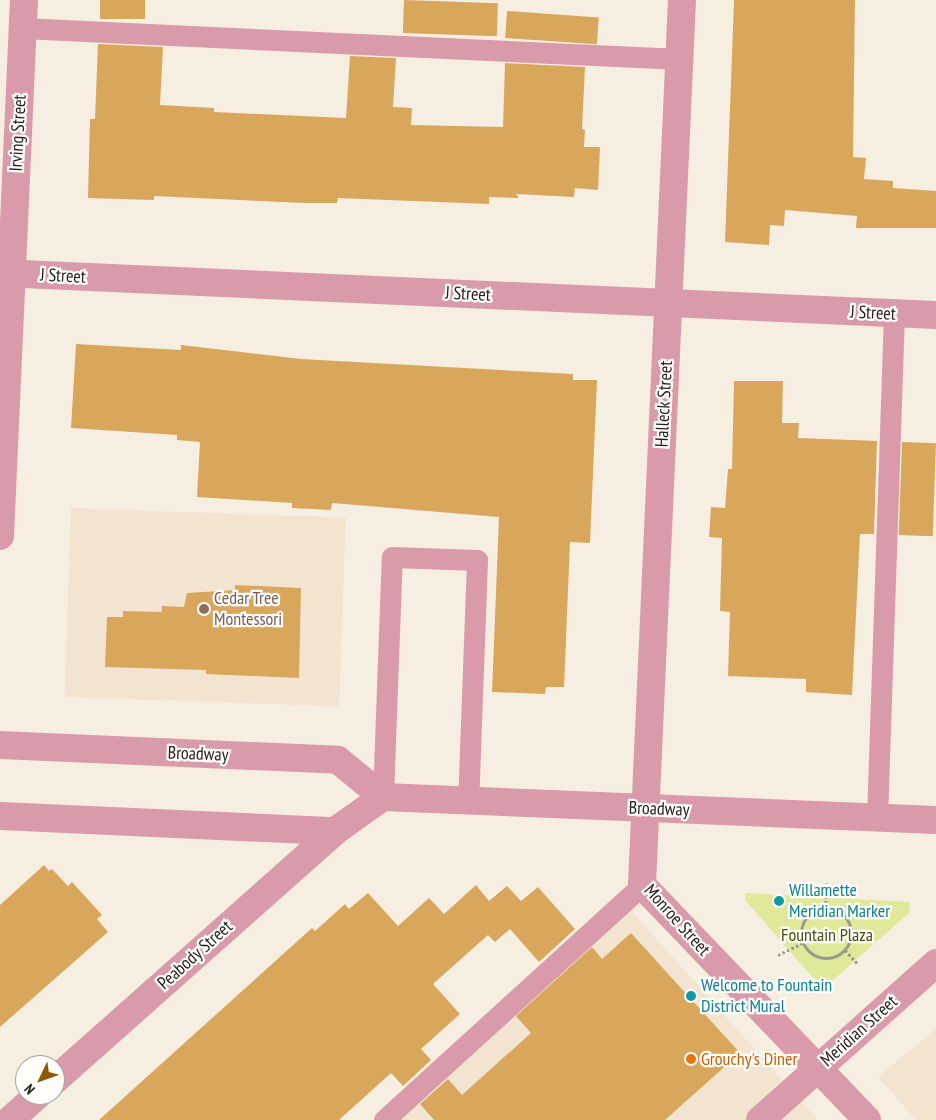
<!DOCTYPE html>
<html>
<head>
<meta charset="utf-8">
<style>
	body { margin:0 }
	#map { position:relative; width:936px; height:1120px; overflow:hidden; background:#f7eee2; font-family:"PT Sans Narrow",sans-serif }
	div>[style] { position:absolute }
	.built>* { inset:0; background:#f2e4d1; transform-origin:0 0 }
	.green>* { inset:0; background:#dfe999 }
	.building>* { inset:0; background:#d8a75c; transform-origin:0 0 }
	.path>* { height:3px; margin-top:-1.5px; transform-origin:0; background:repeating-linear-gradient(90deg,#9f988f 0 2.5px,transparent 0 5px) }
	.path>.ring { margin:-1.5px; padding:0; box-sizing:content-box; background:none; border:3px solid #9f988f; border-radius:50% }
	.service>* { height:21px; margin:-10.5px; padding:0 10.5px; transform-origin:10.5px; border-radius:10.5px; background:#d99ba9 }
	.minor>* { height:28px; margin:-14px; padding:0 14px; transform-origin:14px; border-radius:14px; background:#d99ba9 }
	.tertiary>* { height:28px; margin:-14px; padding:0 14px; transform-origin:14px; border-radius:14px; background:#d99ba9 }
	.dots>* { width:14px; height:14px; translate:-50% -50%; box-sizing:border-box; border:2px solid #fffdfa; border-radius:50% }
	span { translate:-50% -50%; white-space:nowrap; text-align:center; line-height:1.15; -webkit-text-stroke:4.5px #fffdfa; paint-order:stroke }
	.street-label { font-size:18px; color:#211e19 }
	.education-label { font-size:18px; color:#785e54 }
	.left { translate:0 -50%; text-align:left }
	.culture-label { font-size:18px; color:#0d838f }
	.park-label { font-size:18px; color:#494e0e }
	.food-label { font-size:18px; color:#c56008 }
	.north { position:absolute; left:15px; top:1055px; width:50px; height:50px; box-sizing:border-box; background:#fffdfa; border:1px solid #a6a4a0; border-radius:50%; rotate:228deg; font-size:14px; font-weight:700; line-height:20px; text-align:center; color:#211e19 }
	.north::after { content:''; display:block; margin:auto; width:18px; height:22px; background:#8c5a04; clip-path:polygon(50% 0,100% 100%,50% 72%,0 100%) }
</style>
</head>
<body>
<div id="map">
	<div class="built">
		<div style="left:71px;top:508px;width:275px;height:189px;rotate:2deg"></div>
		<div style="clip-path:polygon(628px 907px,818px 1120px,392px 1120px)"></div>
		<div style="clip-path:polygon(936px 1029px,936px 1120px,916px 1120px,878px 1077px)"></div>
	</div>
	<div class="green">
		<div style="clip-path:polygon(746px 893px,910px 902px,909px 913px,823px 989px,745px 900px)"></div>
	</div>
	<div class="building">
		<div style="left:100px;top:0;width:45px;height:19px"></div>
		<div style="left:404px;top:0;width:94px;height:33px;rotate:2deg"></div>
		<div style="clip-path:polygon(734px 0,855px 0,853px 157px,866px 158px,864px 179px,893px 181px,893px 188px,936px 191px,936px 228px,856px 228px,857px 216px,785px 210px,784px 226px,770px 225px,769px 245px,725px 242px)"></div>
		<div style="left:507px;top:11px;width:92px;height:27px;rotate:4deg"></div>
		<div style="clip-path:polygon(98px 44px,163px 47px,160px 105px,214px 108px,214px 112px,346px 118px,350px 56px,396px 58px,393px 107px,412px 108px,411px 125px,503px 127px,505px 63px,585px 67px,582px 129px,585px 130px,584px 147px,600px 147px,598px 190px,575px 188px,574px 197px,516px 194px,519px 198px,489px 197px,489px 204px,338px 198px,337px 203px,305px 203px,154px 196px,154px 200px,88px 198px,90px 119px,95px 119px)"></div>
		<div style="clip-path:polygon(76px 344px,181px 350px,181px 345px,301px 359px,573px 374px,573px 380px,597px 380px,590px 543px,570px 542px,564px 687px,546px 687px,545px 694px,492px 692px,499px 517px,332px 503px,331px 510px,292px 508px,292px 503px,197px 497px,200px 442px,177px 440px,177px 435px,71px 428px)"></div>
		<div style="clip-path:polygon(734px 381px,783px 381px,782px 423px,799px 423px,798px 438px,877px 441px,874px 534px,860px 534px,852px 695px,806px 692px,806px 679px,728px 676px,730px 612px,720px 611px,722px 538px,709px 537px,711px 507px,725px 508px,728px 469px,732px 469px)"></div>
		<div style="left:902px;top:442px;width:34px;height:93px;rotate:2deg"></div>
		<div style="clip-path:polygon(235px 585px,301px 588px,299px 678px,206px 674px,206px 670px,105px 667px,107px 617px,123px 617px,123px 611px,162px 612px,162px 606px,184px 607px,187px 593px,235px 590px)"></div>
		<div style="clip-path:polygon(44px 865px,49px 871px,52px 869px,68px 886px,72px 882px,102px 915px,97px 919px,108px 932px,0 1027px,0 905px)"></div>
		<div style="clip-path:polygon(476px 885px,489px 901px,507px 886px,521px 901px,538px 887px,575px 929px,539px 962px,510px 929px,495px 942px,488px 935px,433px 984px,460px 1014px,421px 1049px,431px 1060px,403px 1086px,391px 1073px,339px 1120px,99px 1120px,312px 928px,315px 931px,345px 904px,349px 909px,368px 893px,398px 926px,429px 898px,444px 914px)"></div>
		<div style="clip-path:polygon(631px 933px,740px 1053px,665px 1120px,434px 1120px,420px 1104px,448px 1079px,462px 1095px,531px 1033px,516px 1016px,592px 947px,602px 959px)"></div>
	</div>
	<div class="path">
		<div class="ring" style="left:801px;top:908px;width:47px;height:47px"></div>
		<div style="left:826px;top:908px;width:25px;rotate:-90deg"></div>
		<div style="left:845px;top:950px;width:18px;rotate:47deg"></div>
		<div style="left:778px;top:955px;width:28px;rotate:-26deg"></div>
	</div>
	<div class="service">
		<div style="left:22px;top:28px;width:658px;rotate:2.7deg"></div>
		<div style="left:383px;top:797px;width:240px;rotate:-87.9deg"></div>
		<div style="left:392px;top:557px;width:85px;rotate:2deg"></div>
		<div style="left:477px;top:560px;width:240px;rotate:92.1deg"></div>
		<div style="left:877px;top:818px;width:504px;rotate:-88.07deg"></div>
		<div style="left:384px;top:1120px;width:349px;rotate:-42.3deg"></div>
	</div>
	<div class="minor">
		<div style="left:682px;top:0;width:886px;rotate:92.59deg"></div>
		<div style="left:642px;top:885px;width:325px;rotate:46.2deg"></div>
		<div style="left:0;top:273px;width:937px;rotate:2.57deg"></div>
		<div style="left:0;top:536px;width:537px;rotate:-87.44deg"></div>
		<div style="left:0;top:745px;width:338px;rotate:2.5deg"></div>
		<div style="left:338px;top:760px;width:58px;rotate:39.4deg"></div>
		<div style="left:383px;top:797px;width:553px;rotate:2.38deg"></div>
		<div style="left:0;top:816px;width:335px;rotate:2.6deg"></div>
		<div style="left:335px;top:831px;width:59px;rotate:-35.3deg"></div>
		<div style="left:55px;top:1080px;width:375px;rotate:-41.6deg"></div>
		<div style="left:10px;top:1120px;width:38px;rotate:-42deg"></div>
	</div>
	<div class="tertiary">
		<div style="left:760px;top:1120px;width:236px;rotate:-41.7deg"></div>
	</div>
	<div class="dots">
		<div style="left:204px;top:609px;background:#8d6e63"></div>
		<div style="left:779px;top:901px;background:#0f9aa8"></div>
		<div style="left:691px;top:996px;background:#0f9aa8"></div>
		<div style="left:691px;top:1059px;background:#e8710a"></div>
	</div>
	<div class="street-label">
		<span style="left:18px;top:133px;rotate:-87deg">Irving Street</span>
		<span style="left:63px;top:276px;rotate:3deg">J Street</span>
		<span style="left:468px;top:294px;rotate:3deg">J Street</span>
		<span style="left:873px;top:313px;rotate:3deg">J Street</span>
		<span style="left:664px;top:404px;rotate:-87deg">Halleck Street</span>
		<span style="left:198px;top:754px;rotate:2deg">Broadway</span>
		<span style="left:659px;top:809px;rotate:2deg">Broadway</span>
		<span style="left:677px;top:920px;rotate:48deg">Monroe Street</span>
		<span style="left:195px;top:955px;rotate:-42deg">Peabody Street</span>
		<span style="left:859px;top:1031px;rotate:-42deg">Meridian Street</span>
	</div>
	<div class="education-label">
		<span class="left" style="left:214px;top:609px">Cedar Tree<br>Montessori</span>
	</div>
	<div class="culture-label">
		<span class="left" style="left:789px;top:901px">Willamette<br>Meridian Marker</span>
		<span class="left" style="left:701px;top:996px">Welcome to Fountain<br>District Mural</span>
	</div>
	<div class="park-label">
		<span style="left:827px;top:935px">Fountain Plaza</span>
	</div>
	<div class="food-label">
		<span class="left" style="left:701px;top:1059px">Grouchy's Diner</span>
	</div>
	<div class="north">N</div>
</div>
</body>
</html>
